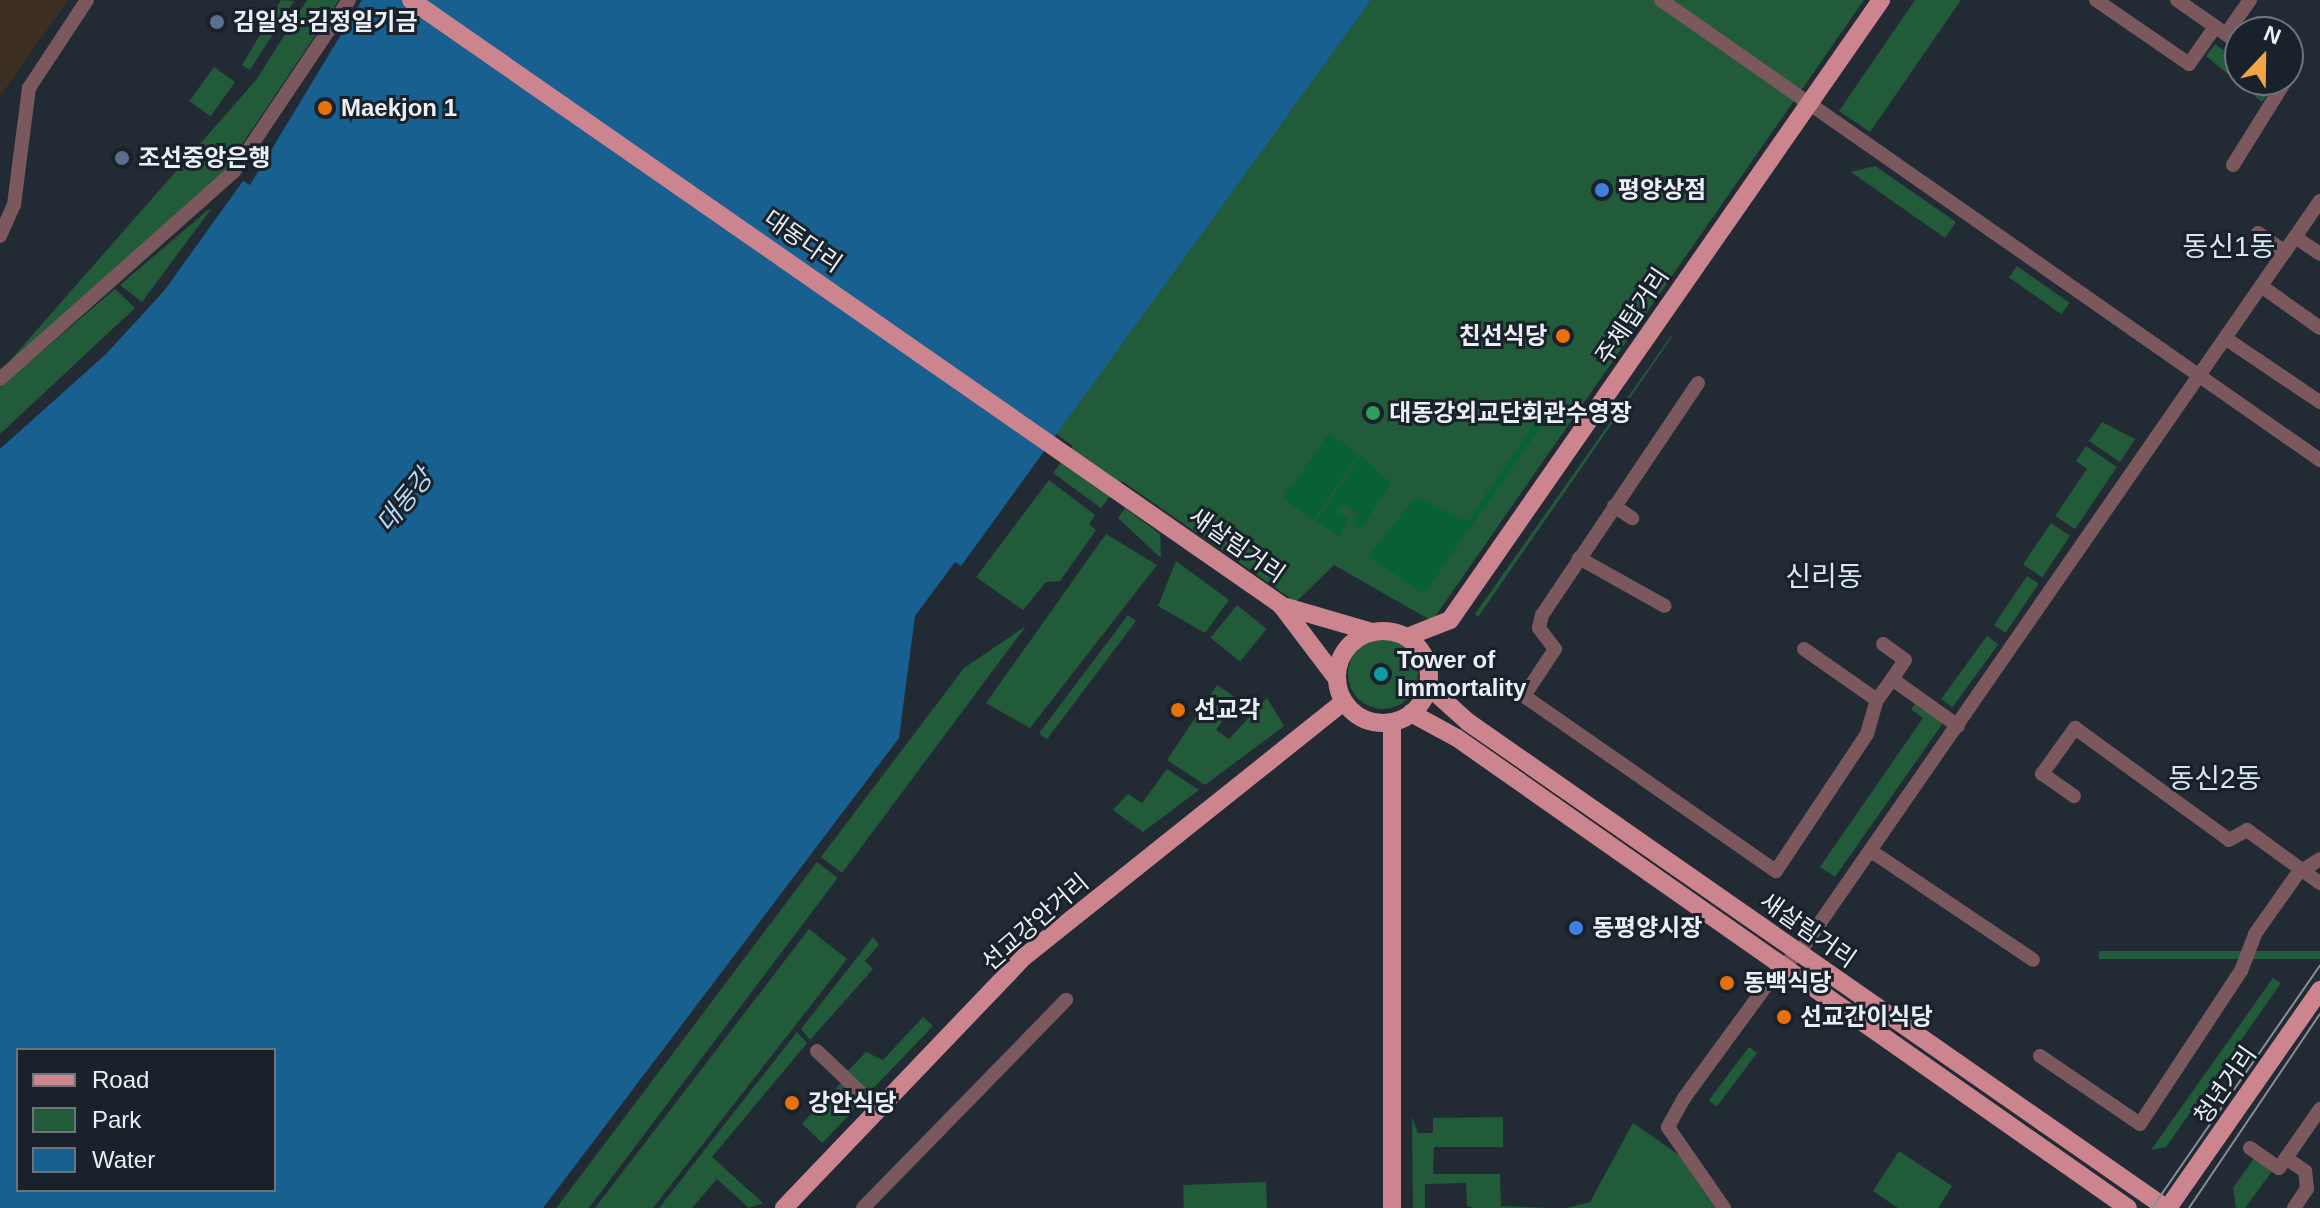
<!DOCTYPE html>
<html>
<head>
<meta charset="utf-8">
<style>
	body { margin:0 }
	#map { position:relative; width:2320px; height:1208px; overflow:hidden; background:#222b34; font-family:Arial,"Noto Sans KR",sans-serif }
	div>[style] { position:absolute }
	.industrial>* { inset:0; background:#3d2e22 }
	.green>* { inset:0; background:#225b3a; transform-origin:0 0 }
	.round { border-radius:50% }
	.forest>* { inset:0; background:#086035; transform-origin:0 0 }
	.water>* { inset:0; background:#176090 }
	.minor>* { height:14px; margin:-7px; padding:0 7px; transform-origin:7px; border-radius:7px; background:#7b585d }
	.major>* { height:18px; margin:-9px; padding:0 9px; transform-origin:9px; border-radius:9px; background:#cc858f }
	.major>.ring { margin:-9px; padding:0; box-sizing:content-box; background:none; border:18px solid #cc858f; border-radius:50% }
	.tram>* { height:2px; margin:-1px; padding:0 1px; transform-origin:1px; border-radius:1px; background:#878e96 }
	.dots>* { width:22px; height:22px; translate:-50% -50%; box-sizing:border-box; border:4px solid #19212a; border-radius:50% }
	span { translate:-50% -50%; white-space:nowrap; text-align:center; line-height:1.15; -webkit-text-stroke:6px #19212a; paint-order:stroke }
	.poi-label { font-size:24px; color:#e9eff5; font-weight:700 }
	.left { translate:0 -50%; text-align:left }
	.right { translate:-100% -50%; text-align:right }
	.street-label { font-size:24px; color:#e9eff5 }
	.water-label { font-size:26px; color:#b7d9f5; font-style:italic }
	.quarter-label { font-size:28px; color:#dae5f2 }
	.legend { position:absolute; left:16px; top:1048px; width:260px; height:144px; box-sizing:border-box; background:#19212a; border:2px solid #6c737b; margin:0; padding:10px 14px; list-style:none; font-size:24px; color:#e9eff5 }
	.legend li { display:flex; align-items:center; gap:16px; height:40px }
	.legend b { width:40px; border:2px solid #6c737b }
	.north { position:absolute; left:2224px; top:16px; width:80px; height:80px; box-sizing:border-box; background:#19212a; border:2px solid #6c737b; border-radius:50%; rotate:22deg; font-size:22px; font-weight:700; line-height:32px; text-align:center; color:#e9eff5 }
	.north::after { content:''; display:block; margin:auto; width:28px; height:36px; background:#f3a443; clip-path:polygon(50% 0,100% 100%,50% 72%,0 100%) }
</style>
</head>
<body>
<div id="map">
	<div class="industrial">
		<div style="clip-path:polygon(0 0,68px 0,0 96px)"></div>
	</div>
	<div class="green">
		<div style="clip-path:polygon(281px 0,294px 1px,250px 70px,242px 65px)"></div>
		<div style="clip-path:polygon(307px 0,339px 0,212px 189px,0 372px,256px 80px)"></div>
		<div style="clip-path:polygon(1371px 0,1864px 0,1432px 621px,1334px 565px,1296px 602px,1122px 481px,1101px 508px,1053px 473px,1073px 446px,1055px 433px)"></div>
		<div style="clip-path:polygon(1915px 0,1961px 0,1870px 132px,1839px 111px)"></div>
		<div style="clip-path:polygon(2215px 44px,2240px 63px,2240px 80px,2273px 88px,2262px 102px,2206px 56px)"></div>
		<div style="left:214px;top:67px;width:26px;height:42px;rotate:36deg"></div>
		<div style="clip-path:polygon(1875px 166px,1956px 222px,1945px 238px,1851px 172px)"></div>
		<div style="clip-path:polygon(211px 209px,142px 302px,120px 285px,208px 210px)"></div>
		<div style="left:2017px;top:266px;width:64px;height:14px;rotate:35deg"></div>
		<div style="clip-path:polygon(115px 289px,135px 308px,0 434px,0 387px)"></div>
		<div style="clip-path:polygon(1671px 336px,1672px 337px,1478px 617px,1475px 614px)"></div>
		<div style="clip-path:polygon(2102px 422px,2135px 439px,2120px 462px,2089px 441px)"></div>
		<div style="clip-path:polygon(2086px 446px,2117px 467px,2075px 529px,2055px 516px,2087px 469px,2076px 461px)"></div>
		<div style="clip-path:polygon(1049px 480px,1095px 515px,1089px 524px,1096px 530px,1060px 581px,1046px 582px,1023px 610px,976px 577px)"></div>
		<div style="clip-path:polygon(1125px 508px,1160px 534px,1161px 558px,1118px 518px)"></div>
		<div style="left:2051px;top:523px;width:23px;height:50px;rotate:34deg"></div>
		<div style="clip-path:polygon(1106px 534px,1157px 565px,1030px 728px,986px 703px)"></div>
		<div style="clip-path:polygon(1176px 561px,1229px 600px,1205px 633px,1158px 606px)"></div>
		<div style="left:2027px;top:576px;width:14px;height:59px;rotate:34deg"></div>
		<div style="left:1237px;top:605px;width:38px;height:42px;rotate:39deg"></div>
		<div style="left:1128px;top:615px;width:10px;height:148px;rotate:37deg"></div>
		<div style="clip-path:polygon(1026px 626px,842px 873px,821px 857px,964px 668px)"></div>
		<div style="left:1987px;top:636px;width:14px;height:78px;rotate:36deg"></div>
		<div class="round" style="left:1348px;top:639px;width:70px;height:70px"></div>
		<div style="clip-path:polygon(1217px 685px,1238px 699px,1216px 730px,1229px 739px,1267px 698px,1284px 726px,1205px 785px,1167px 760px)"></div>
		<div style="clip-path:polygon(1915px 704px,1943px 723px,1835px 877px,1820px 867px,1923px 718px,1911px 709px)"></div>
		<div style="clip-path:polygon(1167px 769px,1199px 790px,1143px 832px,1113px 810px,1128px 794px,1142px 803px)"></div>
		<div style="left:817px;top:862px;width:26px;height:435px;rotate:37deg"></div>
		<div style="clip-path:polygon(809px 929px,847px 959px,653px 1208px,595px 1208px)"></div>
		<div style="clip-path:polygon(873px 937px,879px 945px,865px 961px,873px 969px,810px 1040px,801px 1029px)"></div>
		<div style="left:2320px;top:951px;width:8px;height:221px;rotate:90deg"></div>
		<div style="clip-path:polygon(2273px 978px,2281px 983px,2166px 1147px,2151px 1150px)"></div>
		<div style="clip-path:polygon(923px 1017px,933px 1026px,867px 1095px,845px 1074px,866px 1052px,883px 1060px)"></div>
		<div style="clip-path:polygon(797px 1032px,807px 1043px,712px 1157px,763px 1203px,749px 1208px,717px 1179px,692px 1208px,659px 1208px)"></div>
		<div style="left:1749px;top:1047px;width:10px;height:67px;rotate:37deg"></div>
		<div style="left:843px;top:1081px;width:28px;height:59px;rotate:44deg"></div>
		<div style="clip-path:polygon(1412px 1117px,1418px 1133px,1433px 1133px,1433px 1118px,1503px 1117px,1503px 1147px,1434px 1147px,1433px 1174px,1500px 1174px,1501px 1206px,1552px 1208px,1474px 1208px,1467px 1206px,1466px 1183px,1425px 1184px,1425px 1208px,1413px 1208px)"></div>
		<div style="clip-path:polygon(1633px 1123px,1679px 1155px,1715px 1208px,1567px 1208px,1590px 1202px)"></div>
		<div style="clip-path:polygon(1899px 1151px,1952px 1186px,1938px 1208px,1898px 1208px,1873px 1191px)"></div>
		<div style="clip-path:polygon(2255px 1157px,2273px 1170px,2245px 1208px,2236px 1208px,2233px 1188px)"></div>
		<div style="left:1266px;top:1182px;width:26px;height:83px;rotate:88deg"></div>
	</div>
	<div class="forest">
		<div style="clip-path:polygon(1552px 411px,1424px 594px,1368px 556px,1416px 497px,1468px 521px,1542px 412px)"></div>
		<div style="left:1329px;top:433px;width:37px;height:80px;rotate:35deg"></div>
		<div style="clip-path:polygon(1361px 455px,1391px 483px,1360px 530px,1351px 524px,1358px 514px,1342px 504px,1337px 511px,1348px 518px,1340px 537px,1316px 521px)"></div>
	</div>
	<div class="water">
		<div style="clip-path:polygon(evenodd,362px 0,1371px 0,961px 566px,955px 562px,915px 616px,899px 738px,543px 1208px,0 1208px,0 449px,106px 354px,164px 291px,243px 181px,250px 185px,362px 0,18px 1050px,274px 1050px,274px 1190px,18px 1190px,18px 1050px)"></div>
	</div>
	<div class="minor">
		<div style="left:1661px;top:0;width:804px;rotate:34.92deg"></div>
		<div style="left:2096px;top:0;width:113px;rotate:34.5deg"></div>
		<div style="left:2189px;top:64px;width:45px;rotate:-54.9deg"></div>
		<div style="left:2177px;top:0;width:60px;rotate:34.8deg"></div>
		<div style="left:2226px;top:34px;width:42px;rotate:-54.8deg"></div>
		<div style="left:2226px;top:34px;width:18px;rotate:38deg"></div>
		<div style="left:2233px;top:165px;width:100px;rotate:-58.1deg"></div>
		<div style="left:2258px;top:233px;width:33px;rotate:35deg"></div>
		<div style="left:0;top:236px;width:34px;rotate:-66deg"></div>
		<div style="left:14px;top:205px;width:118px;rotate:-82.7deg"></div>
		<div style="left:29px;top:88px;width:105px;rotate:-56.6deg"></div>
		<div style="left:2295px;top:237px;width:30px;rotate:34deg"></div>
		<div style="left:2261px;top:286px;width:72px;rotate:35.4deg"></div>
		<div style="left:2225px;top:338px;width:115px;rotate:34deg"></div>
		<div style="left:0;top:379px;width:313px;rotate:-41.6deg"></div>
		<div style="left:234px;top:171px;width:206px;rotate:-56.1deg"></div>
		<div style="left:1698px;top:383px;width:280px;rotate:123.9deg"></div>
		<div style="left:1542px;top:615px;width:13px;rotate:103deg"></div>
		<div style="left:1539px;top:628px;width:26px;rotate:53deg"></div>
		<div style="left:1555px;top:649px;width:56px;rotate:123.4deg"></div>
		<div style="left:1524px;top:696px;width:307px;rotate:34.8deg"></div>
		<div style="left:1776px;top:871px;width:164px;rotate:-56.4deg"></div>
		<div style="left:1867px;top:734px;width:35px;rotate:-74deg"></div>
		<div style="left:1614px;top:506px;width:22px;rotate:34deg"></div>
		<div style="left:1579px;top:558px;width:98px;rotate:29.2deg"></div>
		<div style="left:1883px;top:644px;width:27px;rotate:36deg"></div>
		<div style="left:1905px;top:660px;width:23px;rotate:124deg"></div>
		<div style="left:1804px;top:649px;width:89px;rotate:34.9deg"></div>
		<div style="left:1877px;top:700px;width:26px;rotate:-54deg"></div>
		<div style="left:1892px;top:679px;width:81px;rotate:35.5deg"></div>
		<div style="left:2074px;top:796px;width:39px;rotate:-145deg"></div>
		<div style="left:2042px;top:774px;width:57px;rotate:-54.3deg"></div>
		<div style="left:2075px;top:728px;width:190px;rotate:36deg"></div>
		<div style="left:2229px;top:840px;width:21px;rotate:-29deg"></div>
		<div style="left:2247px;top:830px;width:90px;rotate:36deg"></div>
		<div style="left:1871px;top:851px;width:195px;rotate:33.9deg"></div>
		<div style="left:817px;top:1051px;width:86px;rotate:43.6deg"></div>
		<div style="left:2040px;top:1056px;width:121px;rotate:34.2deg"></div>
		<div style="left:2140px;top:1124px;width:183px;rotate:-56.6deg"></div>
		<div style="left:2241px;top:971px;width:40px;rotate:-69deg"></div>
		<div style="left:2255px;top:934px;width:75px;rotate:-54.8deg"></div>
		<div style="left:2298px;top:873px;width:26px;rotate:-32deg"></div>
		<div style="left:2250px;top:1148px;width:35px;rotate:35deg"></div>
		<div style="left:2279px;top:1168px;width:12px;rotate:-55deg"></div>
		<div style="left:863px;top:1208px;width:291px;rotate:-45.7deg"></div>
		<div style="left:1724px;top:1208px;width:98px;rotate:-124.7deg"></div>
		<div style="left:1668px;top:1127px;width:33px;rotate:-61deg"></div>
		<div style="left:1684px;top:1098px;width:161px;rotate:-53.8deg"></div>
		<div style="left:1779px;top:968px;width:25px;rotate:-37deg"></div>
		<div style="left:1799px;top:953px;width:915px;rotate:-55.29deg"></div>
		<div style="left:2294px;top:1208px;width:23px;rotate:-56deg"></div>
		<div style="left:2307px;top:1189px;width:18px;rotate:-96deg"></div>
		<div style="left:2305px;top:1171px;width:23px;rotate:-146deg"></div>
		<div style="left:2286px;top:1158px;width:60px;rotate:-55.2deg"></div>
	</div>
	<div class="major">
		<div style="left:411px;top:0;width:1060px;rotate:34.81deg"></div>
		<div style="left:1281px;top:605px;width:93px;rotate:52.9deg"></div>
		<div style="left:1286px;top:607px;width:90px;rotate:16.2deg"></div>
		<div class="ring" style="left:1337px;top:631px;width:74px;height:74px"></div>
		<div style="left:1407px;top:637px;width:46px;rotate:-21.6deg"></div>
		<div style="left:1450px;top:620px;width:755px;rotate:-55.19deg"></div>
		<div style="left:1428px;top:686px;width:54px;rotate:42deg"></div>
		<div style="left:1468px;top:722px;width:851px;rotate:34.85deg"></div>
		<div style="left:1411px;top:713px;width:52px;rotate:28.5deg"></div>
		<div style="left:1457px;top:738px;width:819px;rotate:35.01deg"></div>
		<div style="left:1392px;top:722px;width:486px;rotate:90deg"></div>
		<div style="left:784px;top:1208px;width:347px;rotate:-46.3deg"></div>
		<div style="left:1024px;top:957px;width:409px;rotate:-38.6deg"></div>
		<div style="left:2168px;top:1208px;width:266px;rotate:-55.1deg"></div>
	</div>
	<div class="tram">
		<div style="left:2152px;top:1208px;width:295px;rotate:-55.3deg"></div>
		<div style="left:2189px;top:1208px;width:234px;rotate:-56deg"></div>
	</div>
	<div class="dots">
		<div style="left:217px;top:22px;background:#5c6f8a"></div>
		<div style="left:325px;top:108px;background:#e8710a"></div>
		<div style="left:122px;top:158px;background:#5c6f8a"></div>
		<div style="left:1602px;top:190px;background:#3f7fe0"></div>
		<div style="left:1563px;top:336px;background:#e8710a"></div>
		<div style="left:1373px;top:413px;background:#2e9e5b"></div>
		<div style="left:1381px;top:674px;background:#0f9aa8"></div>
		<div style="left:1178px;top:710px;background:#e8710a"></div>
		<div style="left:1576px;top:928px;background:#3f7fe0"></div>
		<div style="left:1727px;top:983px;background:#e8710a"></div>
		<div style="left:1784px;top:1017px;background:#e8710a"></div>
		<div style="left:792px;top:1103px;background:#e8710a"></div>
	</div>
	<div class="poi-label">
		<span class="left" style="left:233px;top:22px">김일성·김정일기금</span>
		<span class="left" style="left:341px;top:108px">Maekjon 1</span>
		<span class="left" style="left:138px;top:158px">조선중앙은행</span>
		<span class="left" style="left:1618px;top:190px">평양상점</span>
		<span class="right" style="left:1547px;top:336px">친선식당</span>
		<span class="left" style="left:1389px;top:413px">대동강외교단회관수영장</span>
		<span class="left" style="left:1397px;top:674px">Tower of<br>Immortality</span>
		<span class="left" style="left:1194px;top:710px">선교각</span>
		<span class="left" style="left:1592px;top:928px">동평양시장</span>
		<span class="left" style="left:1743px;top:983px">동백식당</span>
		<span class="left" style="left:1800px;top:1017px">선교간이식당</span>
		<span class="left" style="left:808px;top:1103px">강안식당</span>
	</div>
	<div class="street-label">
		<span style="left:803px;top:241px;rotate:35deg">대동다리</span>
		<span style="left:1632px;top:316px;rotate:-56deg">주체탑거리</span>
		<span style="left:1237px;top:545px;rotate:35deg">새살림거리</span>
		<span style="left:1035px;top:922px;rotate:-41deg">선교강안거리</span>
		<span style="left:1808px;top:930px;rotate:35deg">새살림거리</span>
		<span style="left:2225px;top:1085px;rotate:-55deg">청년거리</span>
	</div>
	<div class="water-label">
		<span style="left:405px;top:501px;rotate:-51deg">대동강</span>
	</div>
	<div class="quarter-label">
		<span style="left:2229px;top:247px">동신1동</span>
		<span style="left:1824px;top:577px">신리동</span>
		<span style="left:2215px;top:779px">동신2동</span>
	</div>
	<ul class="legend">
	<li><b style="height:10px;background:#cc858f"></b>Road</li>
	<li><b style="height:22px;background:#225b3a"></b>Park</li>
	<li><b style="height:22px;background:#176090"></b>Water</li>
	</ul>
	<div class="north">N</div>
</div>
</body>
</html>
